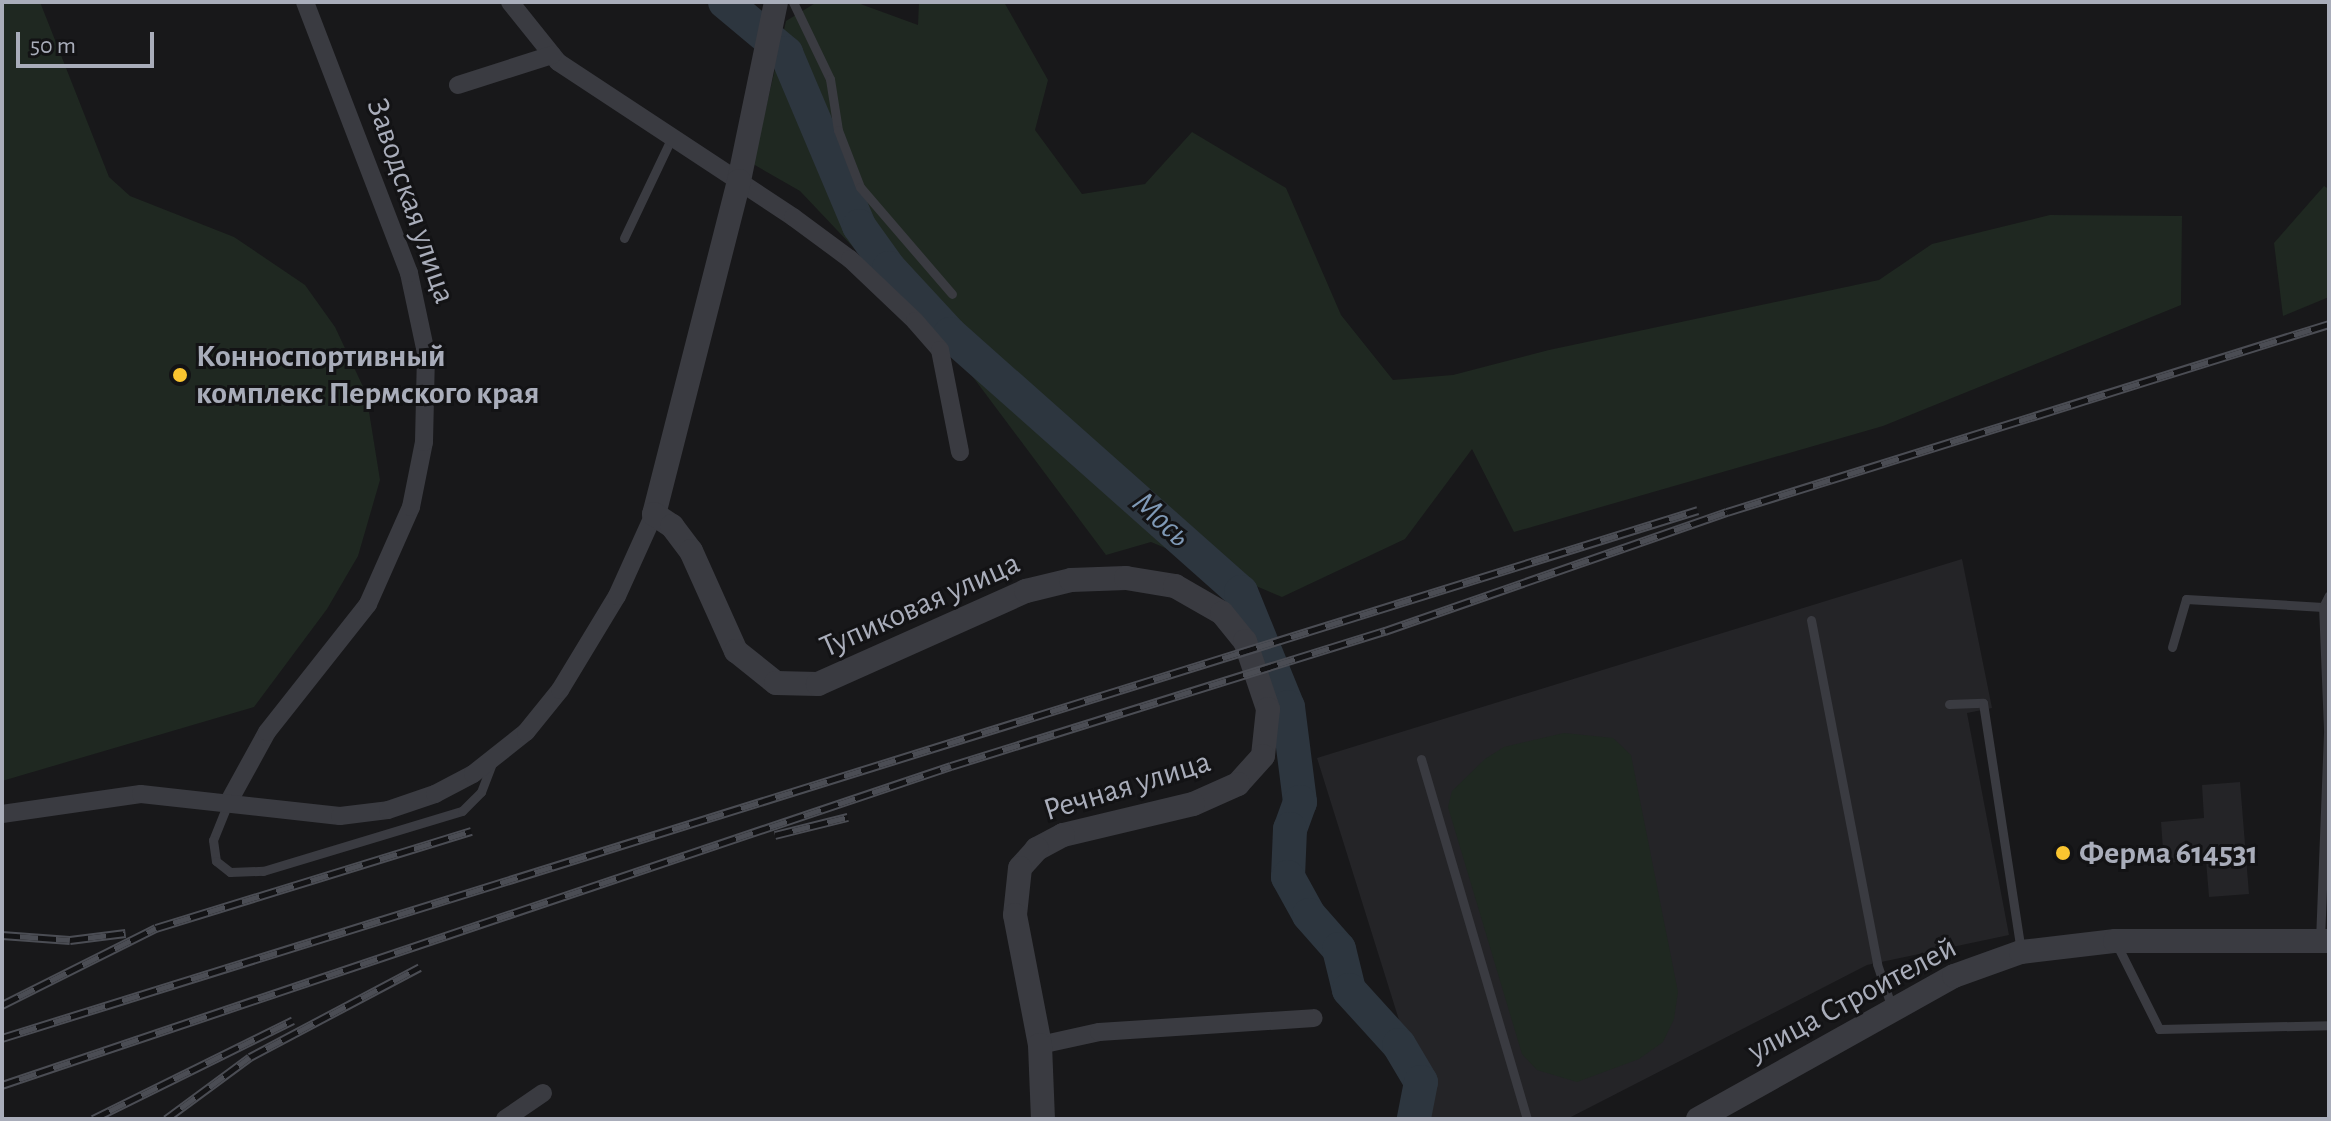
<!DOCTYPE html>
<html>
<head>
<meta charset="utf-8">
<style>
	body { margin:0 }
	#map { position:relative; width:2331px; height:1121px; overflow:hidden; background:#18181a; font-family:"Alegreya Sans",sans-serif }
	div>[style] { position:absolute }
	.built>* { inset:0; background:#242427 }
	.green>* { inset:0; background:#1f2821 }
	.river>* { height:34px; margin:-17px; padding:0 17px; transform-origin:17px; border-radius:17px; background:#2d363f }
	.service>* { height:9px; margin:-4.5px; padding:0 4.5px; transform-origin:4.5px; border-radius:4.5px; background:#3a3b41 }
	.minor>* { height:18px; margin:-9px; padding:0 9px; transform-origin:9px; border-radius:9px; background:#3a3b41 }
	.tertiary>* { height:24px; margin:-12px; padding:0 12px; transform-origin:12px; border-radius:12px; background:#3a3b41 }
	.rail>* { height:9px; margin-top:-4.5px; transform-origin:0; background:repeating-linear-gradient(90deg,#131315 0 18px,#4b4d54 0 36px); box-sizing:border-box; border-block:2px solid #4b4d54 }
	.dots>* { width:22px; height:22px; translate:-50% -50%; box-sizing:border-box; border:4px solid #131315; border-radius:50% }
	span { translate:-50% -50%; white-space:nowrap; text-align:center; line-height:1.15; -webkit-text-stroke:6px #131315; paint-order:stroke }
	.street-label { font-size:32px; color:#a9adba }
	.poi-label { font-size:32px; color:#a9adba; font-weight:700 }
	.left { translate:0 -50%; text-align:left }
	.water-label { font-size:34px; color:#7f99b6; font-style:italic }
	.frame { position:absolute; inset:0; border:4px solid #a9adba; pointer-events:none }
	.scale { position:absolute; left:16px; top:32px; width:138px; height:36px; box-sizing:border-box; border:4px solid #a9adba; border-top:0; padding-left:10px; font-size:24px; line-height:28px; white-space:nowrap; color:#a9adba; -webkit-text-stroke:6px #131315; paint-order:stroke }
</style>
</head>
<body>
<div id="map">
	<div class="built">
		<div style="clip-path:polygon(1962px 559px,1992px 708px,1967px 713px,2009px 935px,1867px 965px,1567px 1119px,1430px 1119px,1317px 758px)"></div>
		<div style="clip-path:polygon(2240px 782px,2249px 894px,2209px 897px,2206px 860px,2164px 863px,2161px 822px,2204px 818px,2202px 785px)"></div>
	</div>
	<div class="green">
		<div style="clip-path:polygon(2px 2px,40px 2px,109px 177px,130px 196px,234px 237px,305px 285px,335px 327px,366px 393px,380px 480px,358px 556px,327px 609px,254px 707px,2px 781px)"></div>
		<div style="clip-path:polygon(817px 2px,855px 2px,918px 25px,919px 2px,1004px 2px,1048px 80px,1035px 130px,1082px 194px,1145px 184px,1192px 132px,1286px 188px,1341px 315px,1393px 380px,1453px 375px,1549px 350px,1879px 280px,1932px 244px,2050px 215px,2182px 216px,2181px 305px,1883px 426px,1514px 532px,1472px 449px,1405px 539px,1282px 597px,1151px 542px,1106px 555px,961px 361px,800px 191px,753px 164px,786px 21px)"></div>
		<div style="clip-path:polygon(2324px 186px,2329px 189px,2329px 297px,2283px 316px,2274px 243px)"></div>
		<div style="clip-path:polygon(1564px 733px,1613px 738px,1631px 755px,1678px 992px,1674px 1019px,1663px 1042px,1639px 1059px,1577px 1082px,1537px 1070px,1522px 1054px,1448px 807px,1452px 791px,1485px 759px,1504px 747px)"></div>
	</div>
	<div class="river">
		<div style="left:725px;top:2px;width:80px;rotate:39.9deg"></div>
		<div style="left:786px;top:53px;width:188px;rotate:67.1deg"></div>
		<div style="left:859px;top:226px;width:52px;rotate:54.5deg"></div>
		<div style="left:889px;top:268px;width:90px;rotate:47.3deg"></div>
		<div style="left:950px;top:334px;width:389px;rotate:41.6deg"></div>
		<div style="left:1241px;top:592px;width:124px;rotate:67.8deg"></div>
		<div style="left:1288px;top:707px;width:96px;rotate:82.8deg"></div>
		<div style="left:1300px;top:802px;width:29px;rotate:110deg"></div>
		<div style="left:1290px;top:829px;width:48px;rotate:92.4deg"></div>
		<div style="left:1288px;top:877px;width:43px;rotate:61.1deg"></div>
		<div style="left:1309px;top:915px;width:45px;rotate:48.6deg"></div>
		<div style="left:1339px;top:949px;width:42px;rotate:76.3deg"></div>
		<div style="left:1349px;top:990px;width:74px;rotate:47.7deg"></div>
		<div style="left:1399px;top:1045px;width:43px;rotate:59.3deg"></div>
		<div style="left:1421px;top:1082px;width:38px;rotate:101deg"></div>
	</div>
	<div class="service">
		<div style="left:793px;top:2px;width:85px;rotate:64.3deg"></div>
		<div style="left:830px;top:79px;width:52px;rotate:81.1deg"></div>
		<div style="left:838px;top:130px;width:61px;rotate:68.9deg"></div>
		<div style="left:860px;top:187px;width:141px;rotate:49.3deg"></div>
		<div style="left:624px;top:238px;width:112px;rotate:-64.6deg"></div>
		<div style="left:1811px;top:620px;width:350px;rotate:79.1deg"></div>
		<div style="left:1877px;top:964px;width:46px;rotate:71.2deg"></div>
		<div style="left:2172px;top:647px;width:50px;rotate:-73.7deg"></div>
		<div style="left:2186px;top:599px;width:137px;rotate:3.3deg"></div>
		<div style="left:2323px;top:607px;width:13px;rotate:-63deg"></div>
		<div style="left:1949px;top:704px;width:34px;rotate:-2deg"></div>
		<div style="left:1983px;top:703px;width:251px;rotate:81.3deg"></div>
		<div style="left:1421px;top:759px;width:375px;rotate:73.6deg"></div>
		<div style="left:228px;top:803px;width:40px;rotate:112deg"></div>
		<div style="left:213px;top:840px;width:21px;rotate:82deg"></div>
		<div style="left:216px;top:861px;width:18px;rotate:38deg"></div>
		<div style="left:230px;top:872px;width:33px;rotate:-2deg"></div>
		<div style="left:263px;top:871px;width:208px;rotate:-16.8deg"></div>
		<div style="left:462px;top:811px;width:27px;rotate:-45deg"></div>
		<div style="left:481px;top:792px;width:33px;rotate:-69deg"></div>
		<div style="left:2320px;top:941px;width:212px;rotate:-87.8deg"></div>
		<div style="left:2328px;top:729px;width:122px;rotate:-92.3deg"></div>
		<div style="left:2117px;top:945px;width:94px;rotate:63.4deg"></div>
		<div style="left:2159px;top:1029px;width:170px;rotate:-1.3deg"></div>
	</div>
	<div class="minor">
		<div style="left:510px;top:2px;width:77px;rotate:51.3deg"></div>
		<div style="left:558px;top:62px;width:282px;rotate:33.4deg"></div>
		<div style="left:793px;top:217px;width:71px;rotate:36.4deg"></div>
		<div style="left:850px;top:259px;width:90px;rotate:43.6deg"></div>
		<div style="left:915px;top:321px;width:38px;rotate:49deg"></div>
		<div style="left:940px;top:350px;width:104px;rotate:78.9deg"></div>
		<div style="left:458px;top:85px;width:99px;rotate:-17.7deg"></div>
		<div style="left:228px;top:803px;width:81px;rotate:-61.2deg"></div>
		<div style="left:267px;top:732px;width:163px;rotate:-51.7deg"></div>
		<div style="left:368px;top:604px;width:106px;rotate:-66.1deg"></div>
		<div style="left:411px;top:507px;width:66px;rotate:-78.7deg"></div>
		<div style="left:424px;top:442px;width:89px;rotate:-88.7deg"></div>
		<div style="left:426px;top:353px;width:82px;rotate:-102deg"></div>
		<div style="left:409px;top:273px;width:290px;rotate:-111deg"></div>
		<div style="left:2px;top:814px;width:140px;rotate:-8.2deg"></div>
		<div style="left:141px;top:794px;width:200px;rotate:6.3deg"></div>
		<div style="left:340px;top:816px;width:48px;rotate:-7.1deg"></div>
		<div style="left:388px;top:810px;width:50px;rotate:-18.8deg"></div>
		<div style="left:435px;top:794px;width:43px;rotate:-27.8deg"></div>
		<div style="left:473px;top:774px;width:68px;rotate:-38.4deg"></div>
		<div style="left:526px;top:732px;width:54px;rotate:-51deg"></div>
		<div style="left:560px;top:690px;width:110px;rotate:-58.8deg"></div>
		<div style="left:617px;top:596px;width:90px;rotate:-65.7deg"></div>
		<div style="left:1040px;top:1045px;width:60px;rotate:-12.4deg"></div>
		<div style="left:1099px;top:1032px;width:215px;rotate:-3.7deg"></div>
		<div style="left:505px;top:1119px;width:46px;rotate:-34.4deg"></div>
	</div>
	<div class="tertiary">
		<div style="left:776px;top:2px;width:183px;rotate:101.7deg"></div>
		<div style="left:739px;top:181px;width:344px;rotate:104.3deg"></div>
		<div style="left:654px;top:514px;width:22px;rotate:34deg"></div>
		<div style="left:672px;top:526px;width:31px;rotate:53deg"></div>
		<div style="left:691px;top:551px;width:110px;rotate:65.8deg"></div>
		<div style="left:736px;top:651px;width:51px;rotate:38.7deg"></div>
		<div style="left:776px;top:683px;width:42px;rotate:1.4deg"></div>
		<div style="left:818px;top:684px;width:228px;rotate:-24.1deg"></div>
		<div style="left:1026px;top:591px;width:46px;rotate:-13.7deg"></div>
		<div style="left:1071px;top:580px;width:55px;rotate:-2.1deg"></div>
		<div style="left:1126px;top:578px;width:50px;rotate:9.3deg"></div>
		<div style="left:1175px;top:586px;width:54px;rotate:29.9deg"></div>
		<div style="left:1222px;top:613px;width:36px;rotate:51deg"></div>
		<div style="left:1245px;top:641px;width:72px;rotate:71.3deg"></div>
		<div style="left:1268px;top:709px;width:47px;rotate:96.1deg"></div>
		<div style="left:1263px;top:756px;width:38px;rotate:132deg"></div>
		<div style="left:1238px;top:784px;width:49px;rotate:156deg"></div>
		<div style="left:1193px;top:804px;width:134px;rotate:166.6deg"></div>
		<div style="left:1063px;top:835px;width:30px;rotate:152deg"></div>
		<div style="left:1037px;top:849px;width:25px;rotate:132deg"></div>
		<div style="left:1020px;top:868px;width:47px;rotate:96.1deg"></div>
		<div style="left:1015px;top:915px;width:132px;rotate:79.1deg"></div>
		<div style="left:1040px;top:1045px;width:74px;rotate:87.7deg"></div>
		<div style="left:1698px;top:1119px;width:293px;rotate:-29.2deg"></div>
		<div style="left:1954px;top:976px;width:71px;rotate:-19.7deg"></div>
		<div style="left:2021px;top:952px;width:95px;rotate:-6.7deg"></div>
		<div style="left:2115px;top:941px;width:214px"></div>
	</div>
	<div class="rail">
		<div style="left:775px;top:835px;width:75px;rotate:-13.9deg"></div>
		<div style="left:2px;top:935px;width:68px;rotate:4.2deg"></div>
		<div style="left:70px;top:940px;width:56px;rotate:-7.1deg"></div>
		<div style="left:2px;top:1005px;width:172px;rotate:-26.6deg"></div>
		<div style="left:156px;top:928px;width:330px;rotate:-17.1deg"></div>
		<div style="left:2px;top:1038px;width:1776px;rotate:-17.29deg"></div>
		<div style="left:2px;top:1085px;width:1001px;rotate:-18.58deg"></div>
		<div style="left:951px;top:766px;width:455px;rotate:-17.3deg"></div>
		<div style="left:1385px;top:631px;width:362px;rotate:-19.2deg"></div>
		<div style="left:1727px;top:512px;width:631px;rotate:-17.34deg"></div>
		<div style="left:93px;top:1119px;width:223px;rotate:-26.3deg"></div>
		<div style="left:166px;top:1119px;width:104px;rotate:-36.4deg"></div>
		<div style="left:250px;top:1057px;width:192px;rotate:-27.9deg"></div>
	</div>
	<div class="dots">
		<div style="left:180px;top:375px;background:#fac530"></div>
		<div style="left:2063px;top:853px;background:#fac530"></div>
	</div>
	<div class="street-label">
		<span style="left:411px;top:201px;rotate:71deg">Заводская улица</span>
		<span style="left:920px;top:605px;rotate:-24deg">Тупиковая улица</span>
		<span style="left:1127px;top:786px;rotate:-17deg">Речная улица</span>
		<span style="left:1852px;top:999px;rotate:-28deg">улица Строителей</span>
	</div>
	<div class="poi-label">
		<span class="left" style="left:196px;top:375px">Конноспортивный<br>комплекс Пермского края</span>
		<span class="left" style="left:2079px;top:853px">Ферма 614531</span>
	</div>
	<div class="water-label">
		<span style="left:1161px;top:520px;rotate:42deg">Мось</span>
	</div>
	<div class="frame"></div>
	<div class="scale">50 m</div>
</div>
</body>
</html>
